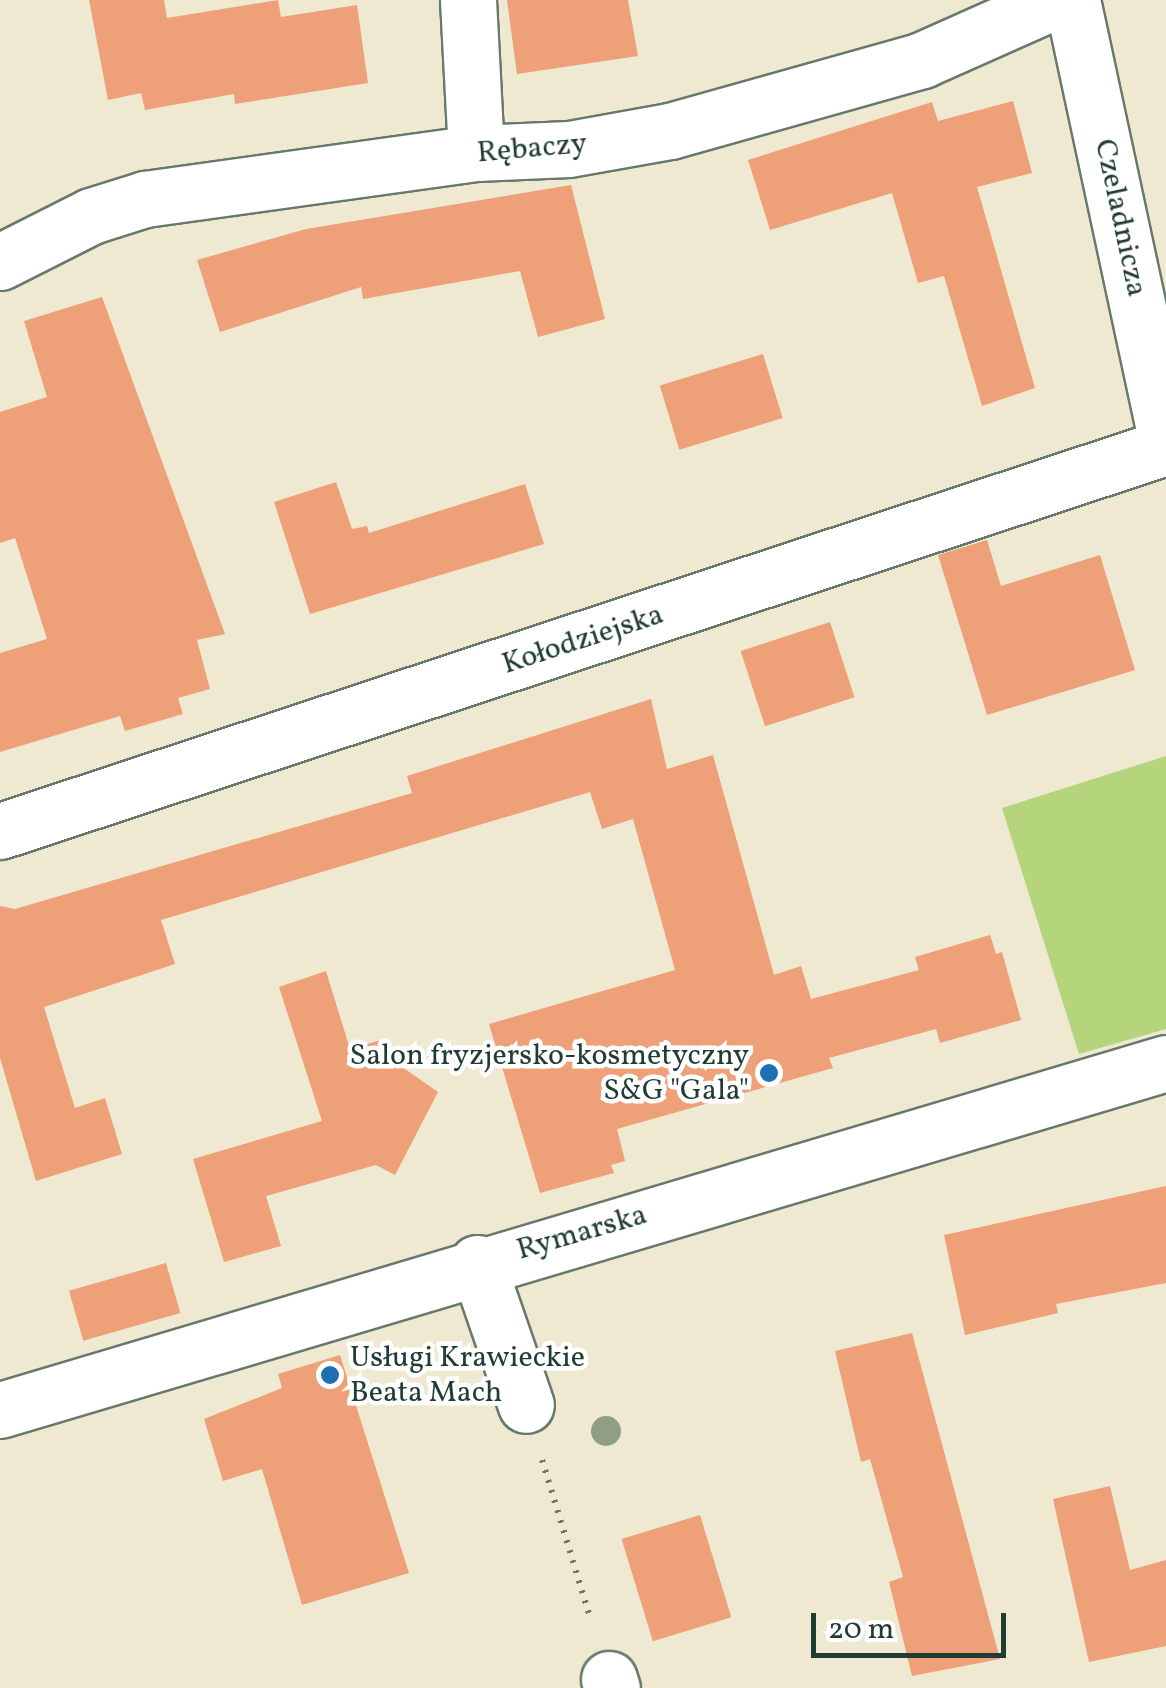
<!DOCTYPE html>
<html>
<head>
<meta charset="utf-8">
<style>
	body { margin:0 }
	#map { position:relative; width:1166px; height:1688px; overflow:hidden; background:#eee9d0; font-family:Vollkorn,serif }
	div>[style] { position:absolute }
	.green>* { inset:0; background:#b5d57d }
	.building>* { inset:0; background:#eea079; transform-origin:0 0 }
	.path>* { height:6px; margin-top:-3px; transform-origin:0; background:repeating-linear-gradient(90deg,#67796b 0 2.5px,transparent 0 10.5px) }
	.roads { filter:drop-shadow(2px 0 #67796b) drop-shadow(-2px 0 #67796b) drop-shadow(0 2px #67796b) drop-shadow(0 -2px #67796b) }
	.minor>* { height:55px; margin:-27.5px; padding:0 27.5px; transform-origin:27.5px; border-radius:27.5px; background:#fff }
	.trees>* { width:30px; height:30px; margin:-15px; border-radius:50%; background:#909f84 }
	.dots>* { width:28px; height:28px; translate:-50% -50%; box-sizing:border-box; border:5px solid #fff; border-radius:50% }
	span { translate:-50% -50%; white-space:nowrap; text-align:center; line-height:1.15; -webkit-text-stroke:9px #fff; paint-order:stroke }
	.street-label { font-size:30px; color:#1f3d34 }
	.poi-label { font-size:30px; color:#1f3d34 }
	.right { translate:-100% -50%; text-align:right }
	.left { translate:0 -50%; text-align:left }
	.scale { position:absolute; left:811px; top:1613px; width:195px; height:45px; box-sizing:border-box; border:5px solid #1f3d34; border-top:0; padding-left:12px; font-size:30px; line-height:35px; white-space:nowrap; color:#1f3d34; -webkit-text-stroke:8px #fff; paint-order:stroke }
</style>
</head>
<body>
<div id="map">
	<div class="green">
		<div style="clip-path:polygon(1166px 756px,1166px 1029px,1079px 1054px,1002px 808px)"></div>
	</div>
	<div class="building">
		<div style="clip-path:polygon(89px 0,164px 0,167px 18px,278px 0,281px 17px,357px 5px,368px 83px,235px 104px,234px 94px,145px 110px,141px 93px,108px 100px)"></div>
		<div style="clip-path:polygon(507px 0,628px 0,638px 56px,517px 74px)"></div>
		<div style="clip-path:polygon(1013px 101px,1032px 173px,977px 187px,1035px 388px,982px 406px,944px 276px,918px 283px,892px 193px,770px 230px,748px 160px,932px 102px,938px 121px)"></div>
		<div style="clip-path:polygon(571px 185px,605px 319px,538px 337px,520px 271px,363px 299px,361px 287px,220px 332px,197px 260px,306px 229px)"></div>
		<div style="clip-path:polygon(102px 297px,225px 634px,197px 640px,210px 689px,178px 698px,183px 714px,125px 731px,120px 716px,0 752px,0 653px,47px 639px,15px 538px,0 543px,0 412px,47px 397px,24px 321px)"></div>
		<div style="left:763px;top:354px;width:67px;height:108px;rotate:73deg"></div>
		<div style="clip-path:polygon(336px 482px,352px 529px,367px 526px,369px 533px,525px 484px,544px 544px,310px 614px,274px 502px)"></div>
		<div style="clip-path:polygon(987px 540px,1001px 586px,1100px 555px,1135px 670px,987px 715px,938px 555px)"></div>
		<div style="left:830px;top:622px;width:79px;height:94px;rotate:72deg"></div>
		<div style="clip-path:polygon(651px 699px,667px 769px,713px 755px,774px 975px,801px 966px,811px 999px,919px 970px,915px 957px,990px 935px,996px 954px,1002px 952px,1021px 1020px,940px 1043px,936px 1029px,829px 1058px,833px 1068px,617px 1129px,625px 1161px,611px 1165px,614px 1173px,540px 1193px,489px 1024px,675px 970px,633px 819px,602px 829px,590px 792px,161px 920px,175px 964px,44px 1007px,75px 1108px,105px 1098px,122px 1154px,36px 1181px,0 1058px,0 906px,15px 909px,412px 793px,407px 776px)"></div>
		<div style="clip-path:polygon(326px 971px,350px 1049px,381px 1040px,385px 1055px,438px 1092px,395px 1175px,376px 1165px,266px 1196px,281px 1246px,224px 1262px,193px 1159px,322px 1121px,279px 987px)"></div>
		<div style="clip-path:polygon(1166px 1186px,1166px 1283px,1056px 1304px,1058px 1313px,965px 1335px,944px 1235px)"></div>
		<div style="left:166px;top:1263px;width:52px;height:101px;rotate:74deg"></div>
		<div style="clip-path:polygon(912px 1333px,1000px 1659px,912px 1676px,889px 1582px,903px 1577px,870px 1459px,861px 1462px,835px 1351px)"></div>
		<div style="clip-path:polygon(340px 1355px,409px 1573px,302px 1605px,262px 1469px,223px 1481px,204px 1419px,282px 1388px,278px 1374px)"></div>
		<div style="clip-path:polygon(1110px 1486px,1130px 1570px,1166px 1560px,1166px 1646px,1089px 1662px,1053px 1499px)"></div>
		<div style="left:700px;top:1515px;width:107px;height:82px;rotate:73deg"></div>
	</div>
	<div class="path">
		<div style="left:542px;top:1460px;width:167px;rotate:73deg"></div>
	</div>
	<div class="roads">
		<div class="minor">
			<div style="left:468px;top:0;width:153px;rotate:87deg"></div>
			<div style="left:1072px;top:0;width:447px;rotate:77.9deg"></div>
			<div style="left:0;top:262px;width:102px;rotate:-26.8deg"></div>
			<div style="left:91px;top:216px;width:57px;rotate:-17.5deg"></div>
			<div style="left:145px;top:199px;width:334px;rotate:-7.9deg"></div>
			<div style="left:476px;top:153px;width:93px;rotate:-2.5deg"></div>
			<div style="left:569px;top:149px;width:103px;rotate:-10.1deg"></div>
			<div style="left:670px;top:131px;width:262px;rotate:-15.7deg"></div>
			<div style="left:922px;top:60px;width:148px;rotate:-24deg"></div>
			<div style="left:0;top:831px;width:1228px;rotate:-18.23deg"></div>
			<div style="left:477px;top:1263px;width:150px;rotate:71deg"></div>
			<div style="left:0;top:1410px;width:1217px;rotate:-16.57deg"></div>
			<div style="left:609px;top:1679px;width:9px;rotate:72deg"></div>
		</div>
	</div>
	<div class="trees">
		<div style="left:606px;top:1431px"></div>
	</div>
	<div class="dots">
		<div style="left:769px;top:1073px;background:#1f6fb2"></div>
		<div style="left:330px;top:1375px;background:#1f6fb2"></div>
	</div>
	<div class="street-label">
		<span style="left:532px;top:149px;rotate:-5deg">Rębaczy</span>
		<span style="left:1120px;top:218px;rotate:78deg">Czeladnicza</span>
		<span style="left:583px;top:640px;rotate:-18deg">Kołodziejska</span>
		<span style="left:582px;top:1233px;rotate:-16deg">Rymarska</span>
	</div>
	<div class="poi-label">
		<span class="right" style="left:749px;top:1073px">Salon fryzjersko-kosmetyczny<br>S&amp;G "Gala"</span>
		<span class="left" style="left:350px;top:1375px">Usługi Krawieckie<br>Beata Mach</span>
	</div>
	<div class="scale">20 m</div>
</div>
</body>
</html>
